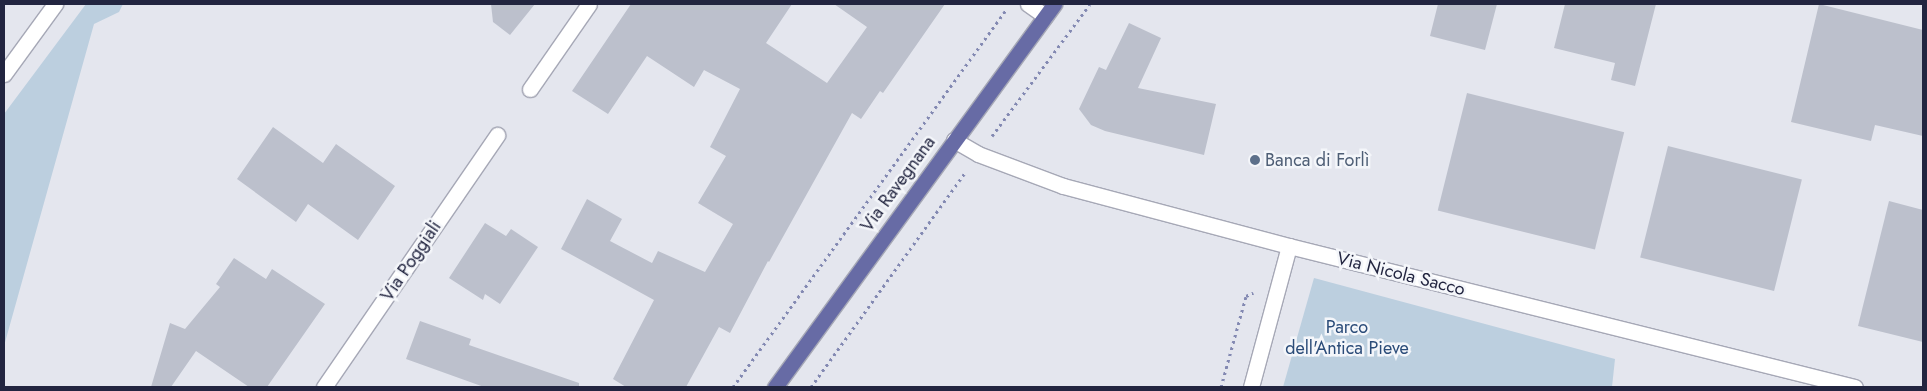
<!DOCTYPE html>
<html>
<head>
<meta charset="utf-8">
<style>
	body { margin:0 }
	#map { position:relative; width:1927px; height:391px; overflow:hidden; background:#e4e6ee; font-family:Jost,sans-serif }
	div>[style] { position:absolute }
	.green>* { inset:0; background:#bccfdf }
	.building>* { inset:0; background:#bcc0cc; transform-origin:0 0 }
	.path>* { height:3px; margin-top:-1.5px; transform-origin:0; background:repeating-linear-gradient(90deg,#8389b2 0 2.5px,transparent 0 6.5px) }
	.roads { filter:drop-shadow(1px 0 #a6a8b6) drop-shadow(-1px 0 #a6a8b6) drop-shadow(0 1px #a6a8b6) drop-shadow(0 -1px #a6a8b6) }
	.street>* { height:15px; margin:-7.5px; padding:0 7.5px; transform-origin:7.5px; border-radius:7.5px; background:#fff }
	.primary>* { height:15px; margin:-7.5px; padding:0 7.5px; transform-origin:7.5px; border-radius:7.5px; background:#676ba5 }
	.dots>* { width:14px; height:14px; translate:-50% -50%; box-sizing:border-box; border:2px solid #f4f6fa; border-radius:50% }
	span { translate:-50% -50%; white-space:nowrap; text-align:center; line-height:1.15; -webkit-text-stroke:5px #f4f6fa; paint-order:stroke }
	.service-label { font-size:18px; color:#4e5e75 }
	.left { translate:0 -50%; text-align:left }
	.street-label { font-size:18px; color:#222540 }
	.park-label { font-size:18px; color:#2b4c79 }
	.frame { position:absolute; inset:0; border:5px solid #222540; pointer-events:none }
</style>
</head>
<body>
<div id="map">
	<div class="green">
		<div style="clip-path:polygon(86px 4px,123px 4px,119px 12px,94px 24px,4px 346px,4px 114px)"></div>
		<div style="clip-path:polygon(1314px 278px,1615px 359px,1612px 387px,1283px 387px)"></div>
	</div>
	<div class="building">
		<div style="clip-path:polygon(491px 4px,535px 4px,510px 35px,493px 22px)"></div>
		<div style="clip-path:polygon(631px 4px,792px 4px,766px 43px,827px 83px,867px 27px,834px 4px,945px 4px,883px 93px,880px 91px,861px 119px,852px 113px,769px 262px,768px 261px,730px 333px,719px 327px,686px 387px,626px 387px,613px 379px,654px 300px,561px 249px,587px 199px,622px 219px,610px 241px,652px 263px,658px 251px,705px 272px,733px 224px,698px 203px,726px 156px,710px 147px,740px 89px,704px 70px,694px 87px,647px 56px,608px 114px,572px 91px)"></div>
		<div style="clip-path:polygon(1438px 4px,1497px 4px,1485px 50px,1430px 36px)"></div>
		<div style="clip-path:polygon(1565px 4px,1656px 4px,1635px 86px,1611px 80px,1615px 63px,1554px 48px)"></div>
		<div style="clip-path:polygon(1819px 4px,1923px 30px,1923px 136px,1875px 125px,1871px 141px,1791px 122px)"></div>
		<div style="clip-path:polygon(1129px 23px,1161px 38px,1138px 88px,1216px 104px,1204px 155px,1105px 131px,1091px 125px,1079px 109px,1099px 67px,1106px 70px)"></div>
		<div style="left:1467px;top:93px;width:162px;height:121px;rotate:14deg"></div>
		<div style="clip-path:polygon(273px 127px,323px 163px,336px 144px,395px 186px,358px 240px,308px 204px,296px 222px,237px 179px)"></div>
		<div style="left:1668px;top:146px;width:138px;height:115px;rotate:14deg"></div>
		<div style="clip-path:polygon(1889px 201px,1923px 210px,1923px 342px,1858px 326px)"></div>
		<div style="clip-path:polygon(485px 223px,506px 236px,511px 229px,538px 247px,500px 304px,485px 294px,483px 300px,449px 278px)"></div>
		<div style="clip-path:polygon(234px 258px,266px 279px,272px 269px,325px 304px,267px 387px,249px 387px,196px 351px,171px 387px,151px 387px,170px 323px,185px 329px,220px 287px,216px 284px)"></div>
		<div style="clip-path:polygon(420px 321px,471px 339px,469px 345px,579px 383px,579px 387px,484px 387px,406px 359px)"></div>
	</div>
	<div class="path">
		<div style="left:992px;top:136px;width:164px;rotate:-53.4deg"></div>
		<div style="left:733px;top:387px;width:465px;rotate:-54.1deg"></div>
		<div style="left:811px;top:387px;width:264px;rotate:-54.3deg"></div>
		<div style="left:1221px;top:387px;width:94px;rotate:-74.6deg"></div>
		<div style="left:1246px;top:296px;width:8px;rotate:-23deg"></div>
	</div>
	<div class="roads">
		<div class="street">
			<div style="left:1028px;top:4px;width:21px;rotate:35deg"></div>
			<div style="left:4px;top:74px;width:87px;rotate:-53.9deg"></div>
			<div style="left:530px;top:89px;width:103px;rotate:-55.2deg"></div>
			<div style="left:954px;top:140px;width:28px;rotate:30deg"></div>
			<div style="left:978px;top:154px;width:91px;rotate:20.6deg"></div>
			<div style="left:1063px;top:186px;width:234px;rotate:14.9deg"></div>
			<div style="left:1289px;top:246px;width:583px;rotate:13.99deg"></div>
			<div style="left:324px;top:387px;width:306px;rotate:-55.5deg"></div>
			<div style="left:1251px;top:387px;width:146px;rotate:-74.9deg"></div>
		</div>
		<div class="primary">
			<div style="left:775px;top:387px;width:474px;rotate:-53.9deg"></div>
		</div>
	</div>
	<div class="dots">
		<div style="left:1255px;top:160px;background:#5c6f8a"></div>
	</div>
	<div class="service-label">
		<span class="left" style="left:1265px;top:160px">Banca di Forlì</span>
	</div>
	<div class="street-label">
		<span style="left:898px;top:184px;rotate:-54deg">Via Ravegnana</span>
		<span style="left:411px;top:261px;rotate:-56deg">Via Poggiali</span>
		<span style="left:1401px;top:274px;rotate:14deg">Via Nicola Sacco</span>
	</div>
	<div class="park-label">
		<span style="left:1347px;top:338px">Parco<br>dell'Antica Pieve</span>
	</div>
	<div class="frame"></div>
</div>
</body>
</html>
